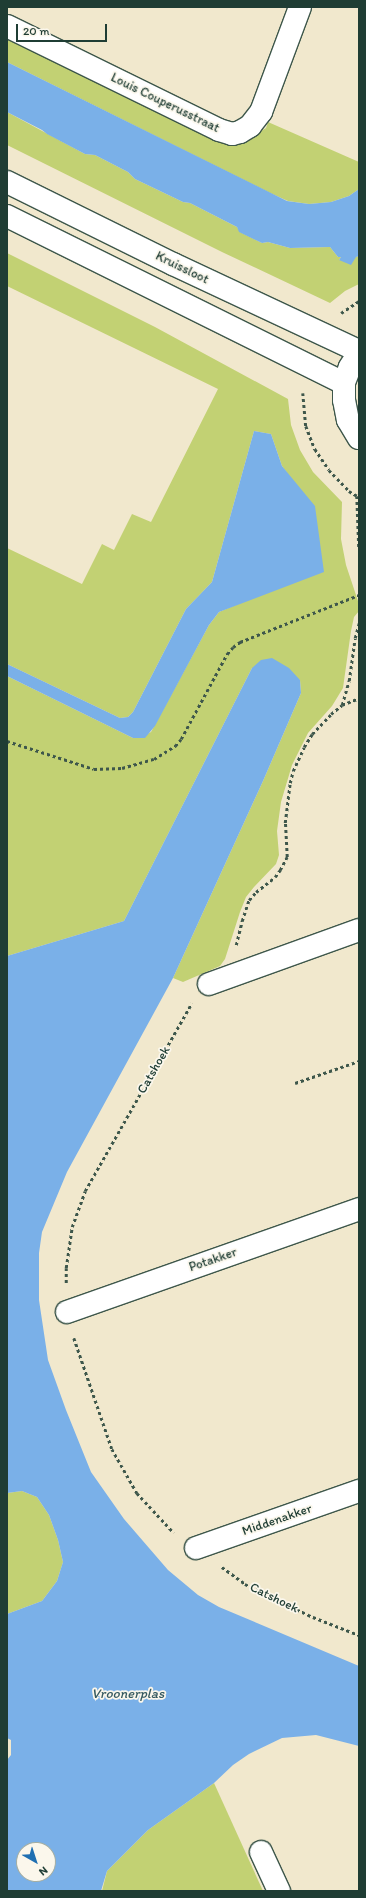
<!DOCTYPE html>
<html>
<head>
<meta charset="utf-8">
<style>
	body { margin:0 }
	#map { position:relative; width:366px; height:1898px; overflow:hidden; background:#f1e8cd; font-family:Itim,sans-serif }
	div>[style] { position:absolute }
	.green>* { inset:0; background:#c2d173 }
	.water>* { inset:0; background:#7ab0e8 }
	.path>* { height:2.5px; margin-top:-1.25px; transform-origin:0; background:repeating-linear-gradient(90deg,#3e574b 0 3px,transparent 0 6px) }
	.roads { filter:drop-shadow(1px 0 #3e574b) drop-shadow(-1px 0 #3e574b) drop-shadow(0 1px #3e574b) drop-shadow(0 -1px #3e574b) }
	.minor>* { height:22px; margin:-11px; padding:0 11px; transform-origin:11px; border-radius:11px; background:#fff }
	.tertiary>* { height:22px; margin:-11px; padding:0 11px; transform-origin:11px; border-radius:11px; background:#fff }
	span { translate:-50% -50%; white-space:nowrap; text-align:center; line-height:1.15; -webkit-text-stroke:3.5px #fbf7ec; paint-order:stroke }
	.street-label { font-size:13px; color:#1f3d34 }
	.water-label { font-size:14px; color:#365a61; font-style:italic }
	.frame { position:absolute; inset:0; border:8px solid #1f3d34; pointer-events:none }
	.north { position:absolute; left:16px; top:1842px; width:40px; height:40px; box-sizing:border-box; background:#fbf7ec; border:1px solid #a3ada2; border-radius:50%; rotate:141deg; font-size:11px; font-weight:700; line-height:16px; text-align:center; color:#1f3d34 }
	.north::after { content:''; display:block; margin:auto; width:14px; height:18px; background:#1f6fb2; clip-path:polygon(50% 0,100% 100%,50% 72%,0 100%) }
	.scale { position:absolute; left:16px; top:24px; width:91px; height:18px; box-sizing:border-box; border:2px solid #1f3d34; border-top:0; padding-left:5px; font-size:12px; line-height:14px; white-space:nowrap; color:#1f3d34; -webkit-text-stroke:3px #fbf7ec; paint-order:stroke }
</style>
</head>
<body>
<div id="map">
	<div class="green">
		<div style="clip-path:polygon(7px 38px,217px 141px,225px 142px,255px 135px,266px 128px,268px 122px,359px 162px,359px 189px,349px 196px,331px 202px,309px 204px,288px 201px,270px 193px,7px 62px)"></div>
		<div style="clip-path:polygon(7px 112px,85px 154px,95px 155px,128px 172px,135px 179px,183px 202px,190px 203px,237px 227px,240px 232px,262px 243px,268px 242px,290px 248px,330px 247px,338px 257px,341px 257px,339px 260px,359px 256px,359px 284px,345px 291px,330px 303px,222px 252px,7px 145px)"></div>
		<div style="clip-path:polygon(7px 253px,155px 327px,288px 399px,291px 425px,300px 450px,313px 472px,342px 502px,341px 539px,346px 565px,359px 604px,359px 611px,354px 617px,351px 631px,343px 688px,332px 706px,308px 733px,292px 765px,281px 802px,277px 831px,279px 855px,276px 864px,254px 887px,246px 897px,240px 912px,225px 959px,220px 966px,183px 982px,173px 978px,263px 781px,301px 693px,300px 680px,252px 668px,124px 921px,7px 956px,7px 676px,133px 738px,139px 738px,151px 732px,209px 625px,219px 612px,238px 604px,293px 481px,282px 466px,271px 434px,254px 431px,212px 582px,186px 609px,133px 712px,128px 717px,120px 718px,7px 664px,7px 548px,82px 584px,102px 544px,114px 550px,132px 514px,151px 522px,218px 389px,7px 286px)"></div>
		<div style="clip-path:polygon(22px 1491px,37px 1497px,49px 1515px,58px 1540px,63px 1562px,57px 1581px,42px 1601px,7px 1614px,7px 1493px)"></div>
		<div style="clip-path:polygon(214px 1783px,263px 1891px,102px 1891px,107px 1871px,148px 1830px)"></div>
	</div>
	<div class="water">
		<div style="clip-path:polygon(7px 62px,287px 201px,309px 204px,331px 202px,349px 196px,359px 189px,359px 256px,356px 257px,351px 265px,339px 260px,341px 257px,338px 257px,330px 247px,290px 248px,268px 242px,262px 243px,239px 232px,237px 227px,190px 203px,183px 202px,135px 179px,128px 172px,95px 155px,85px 154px,47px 134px,42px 130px,7px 112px)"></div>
		<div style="clip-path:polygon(254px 431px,271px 434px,282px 466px,315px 506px,324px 572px,219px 612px,209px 625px,155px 726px,145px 738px,133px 738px,7px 676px,7px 664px,120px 718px,128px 717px,133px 712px,186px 609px,212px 582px)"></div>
		<div style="clip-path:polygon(evenodd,272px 658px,289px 668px,300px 680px,301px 693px,263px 781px,173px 978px,67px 1172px,42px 1232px,39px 1253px,39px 1300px,48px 1360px,66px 1410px,91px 1472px,124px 1519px,168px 1570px,198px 1595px,219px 1607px,359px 1666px,359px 1746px,316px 1735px,282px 1738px,249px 1754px,233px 1765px,214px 1783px,148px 1830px,107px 1871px,101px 1891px,7px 1891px,7px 1760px,11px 1755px,11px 1740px,7px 1738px,7px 1614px,42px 1601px,57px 1581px,63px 1562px,58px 1540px,49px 1515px,37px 1497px,22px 1491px,7px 1493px,7px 956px,124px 921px,252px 668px,261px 660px,272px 658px,24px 1850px,48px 1850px,48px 1874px,24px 1874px,24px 1850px)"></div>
	</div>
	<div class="path">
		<div style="left:341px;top:313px;width:22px;rotate:-34deg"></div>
		<div style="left:303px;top:393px;width:33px;rotate:85deg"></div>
		<div style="left:306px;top:426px;width:25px;rotate:69deg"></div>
		<div style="left:315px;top:449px;width:25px;rotate:56deg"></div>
		<div style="left:329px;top:470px;width:29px;rotate:46deg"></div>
		<div style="left:349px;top:491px;width:12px;rotate:31deg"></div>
		<div style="left:357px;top:496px;width:51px;rotate:87.8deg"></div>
		<div style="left:342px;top:705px;width:25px;rotate:-74deg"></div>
		<div style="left:349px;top:681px;width:43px;rotate:-82.1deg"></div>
		<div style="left:355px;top:638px;width:16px;rotate:-75deg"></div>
		<div style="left:7px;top:741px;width:91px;rotate:17.8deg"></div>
		<div style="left:94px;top:769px;width:28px;rotate:-2deg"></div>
		<div style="left:122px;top:768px;width:33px;rotate:-16deg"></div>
		<div style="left:154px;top:759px;width:25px;rotate:-32deg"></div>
		<div style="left:175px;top:746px;width:9px;rotate:-49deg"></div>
		<div style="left:181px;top:739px;width:97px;rotate:-61.6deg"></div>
		<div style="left:227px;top:654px;width:9px;rotate:-49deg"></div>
		<div style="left:233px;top:647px;width:9px;rotate:-36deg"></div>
		<div style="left:240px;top:642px;width:128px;rotate:-21.6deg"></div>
		<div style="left:236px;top:945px;width:25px;rotate:-76deg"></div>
		<div style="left:242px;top:921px;width:22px;rotate:-72deg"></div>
		<div style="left:249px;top:900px;width:11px;rotate:-49deg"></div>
		<div style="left:256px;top:892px;width:24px;rotate:-38deg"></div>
		<div style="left:275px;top:877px;width:9px;rotate:-54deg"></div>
		<div style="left:280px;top:870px;width:15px;rotate:-62deg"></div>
		<div style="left:287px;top:857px;width:34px;rotate:-93deg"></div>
		<div style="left:285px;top:823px;width:40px;rotate:-82.9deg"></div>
		<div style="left:290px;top:783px;width:12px;rotate:-76deg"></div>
		<div style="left:293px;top:771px;width:26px;rotate:-65deg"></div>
		<div style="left:304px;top:747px;width:15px;rotate:-58deg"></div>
		<div style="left:312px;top:734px;width:28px;rotate:-46deg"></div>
		<div style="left:331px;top:714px;width:14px;rotate:-39deg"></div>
		<div style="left:342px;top:705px;width:18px;rotate:-22deg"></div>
		<div style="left:295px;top:1083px;width:68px;rotate:-19deg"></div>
		<div style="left:66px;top:1283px;width:15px;rotate:-90deg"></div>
		<div style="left:66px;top:1268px;width:41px;rotate:-81.7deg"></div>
		<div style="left:72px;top:1227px;width:38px;rotate:-70deg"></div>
		<div style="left:85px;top:1191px;width:216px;rotate:-60.4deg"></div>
		<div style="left:74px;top:1338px;width:117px;rotate:71.1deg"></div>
		<div style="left:112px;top:1449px;width:51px;rotate:60.4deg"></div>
		<div style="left:137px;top:1493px;width:54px;rotate:47.2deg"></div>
		<div style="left:222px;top:1567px;width:29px;rotate:36deg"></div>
		<div style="left:245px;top:1584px;width:46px;rotate:26deg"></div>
		<div style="left:286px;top:1604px;width:30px;rotate:26deg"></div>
		<div style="left:313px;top:1617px;width:49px;rotate:21.4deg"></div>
	</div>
	<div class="roads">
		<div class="minor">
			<div style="left:7px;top:26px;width:236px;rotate:26.1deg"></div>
			<div style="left:219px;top:130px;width:14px;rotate:17deg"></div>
			<div style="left:232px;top:134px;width:8px;rotate:-14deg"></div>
			<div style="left:240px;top:132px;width:12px;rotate:-31deg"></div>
			<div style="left:250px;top:126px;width:18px;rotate:-52deg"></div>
			<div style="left:261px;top:112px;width:112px;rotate:-69.6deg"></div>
			<div style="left:209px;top:984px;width:159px;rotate:-19.8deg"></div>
			<div style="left:67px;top:1312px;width:310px;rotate:-19.4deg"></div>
			<div style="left:196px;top:1548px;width:173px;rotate:-19.3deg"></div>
			<div style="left:261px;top:1852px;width:43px;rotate:65.2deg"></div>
		</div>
		<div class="tertiary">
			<div style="left:7px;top:182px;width:185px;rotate:26.3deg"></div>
			<div style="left:173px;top:264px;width:205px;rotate:25.1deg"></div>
			<div style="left:7px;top:216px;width:376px;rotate:26.4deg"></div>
			<div style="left:359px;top:353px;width:17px;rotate:123deg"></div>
			<div style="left:350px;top:367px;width:17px;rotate:111deg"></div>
			<div style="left:344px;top:383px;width:17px;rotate:90deg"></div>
			<div style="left:344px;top:400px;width:20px;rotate:79deg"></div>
			<div style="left:348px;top:420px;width:21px;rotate:59deg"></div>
		</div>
	</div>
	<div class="street-label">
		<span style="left:165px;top:103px;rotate:26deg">Louis Couperusstraat</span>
		<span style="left:182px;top:268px;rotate:26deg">Kruissloot</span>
		<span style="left:154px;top:1070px;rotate:-60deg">Catshoek</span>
		<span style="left:213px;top:1260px;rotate:-19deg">Potakker</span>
		<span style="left:277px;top:1520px;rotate:-19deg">Middenakker</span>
		<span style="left:274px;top:1598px;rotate:26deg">Catshoek</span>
	</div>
	<div class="water-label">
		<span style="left:128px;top:1694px">Vroonerplas</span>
	</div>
	<div class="frame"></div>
	<div class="north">N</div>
	<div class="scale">20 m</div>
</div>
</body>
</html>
